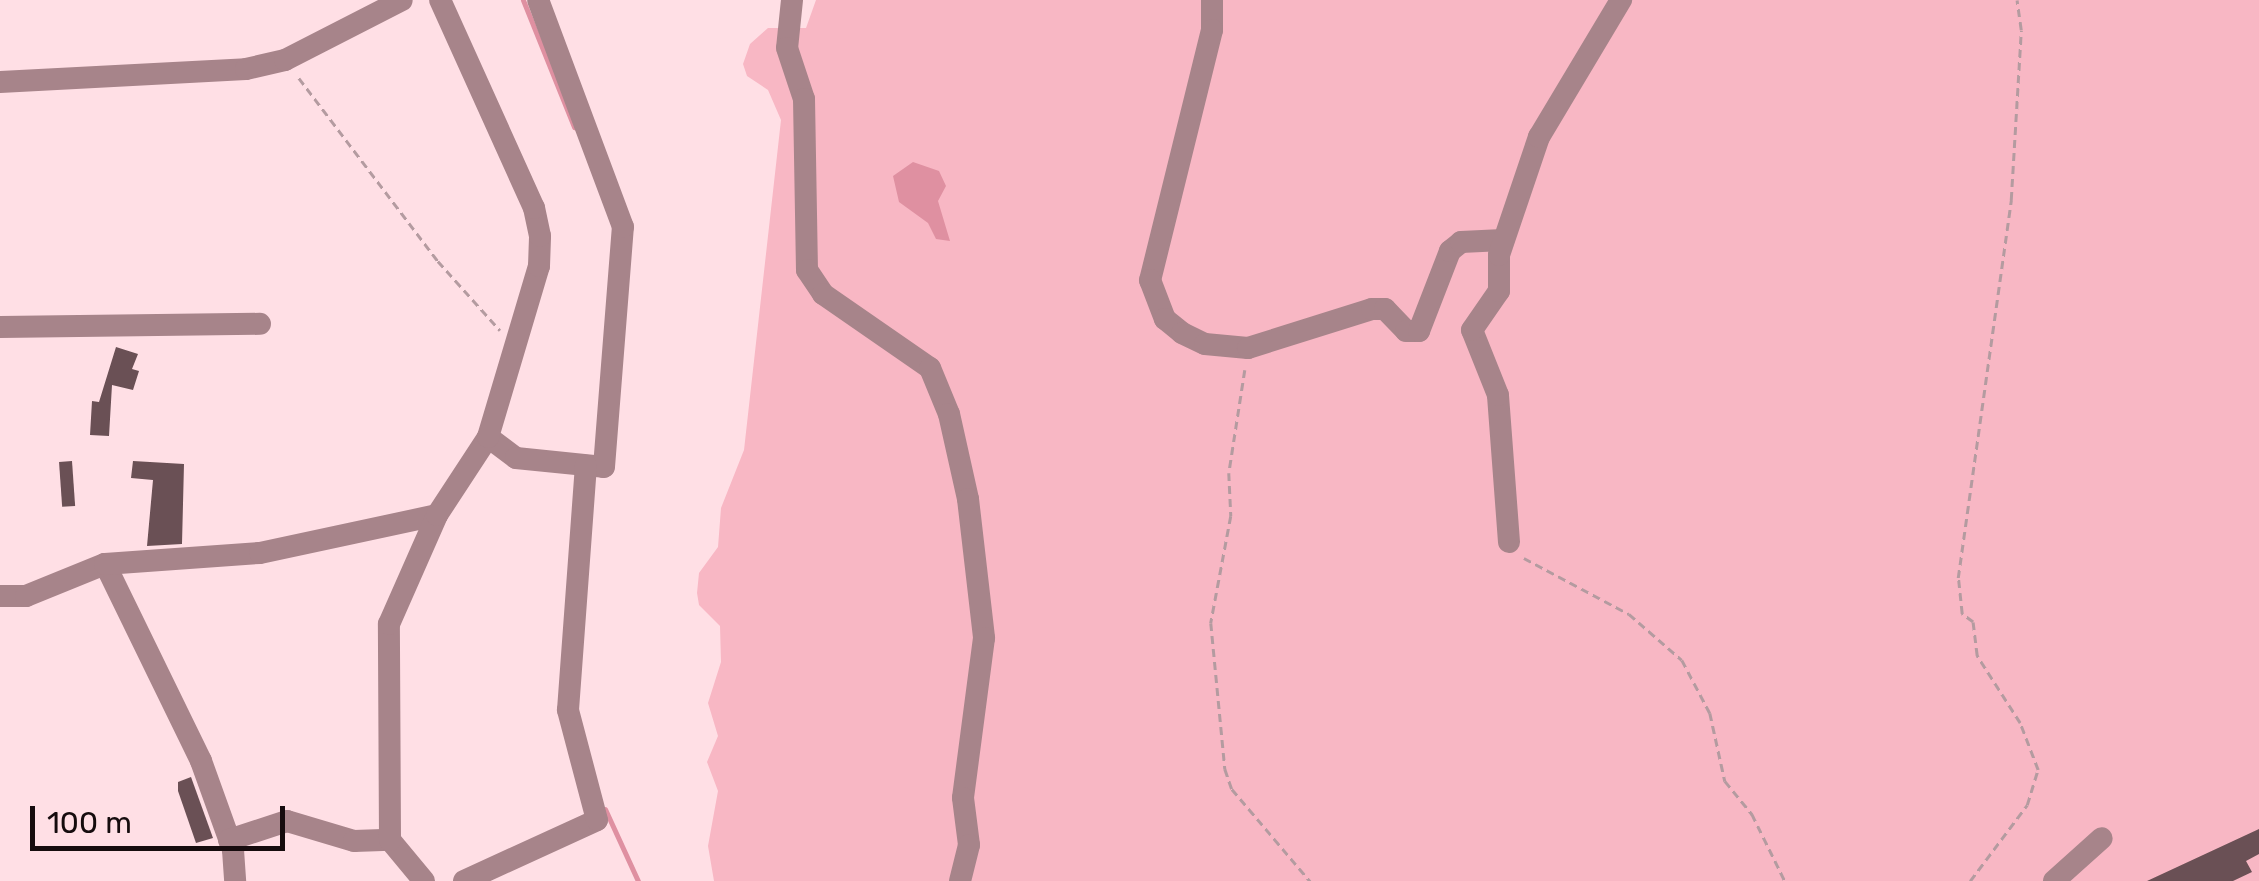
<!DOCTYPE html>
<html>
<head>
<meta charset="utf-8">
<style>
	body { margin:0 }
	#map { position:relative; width:2259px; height:881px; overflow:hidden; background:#ffdfe5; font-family:Rubik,sans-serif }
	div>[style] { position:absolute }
	.green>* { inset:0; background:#f8b7c4 }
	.water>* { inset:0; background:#df90a1 }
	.stream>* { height:5px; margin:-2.5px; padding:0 2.5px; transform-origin:2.5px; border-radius:2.5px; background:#df90a1 }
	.building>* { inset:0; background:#6a5055; transform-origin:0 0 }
	.path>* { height:2.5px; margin-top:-1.25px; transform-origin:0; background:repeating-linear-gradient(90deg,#b49ba0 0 8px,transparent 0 13px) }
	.minor>* { height:22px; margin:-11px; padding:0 11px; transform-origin:11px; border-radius:11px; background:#a7848a }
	span { translate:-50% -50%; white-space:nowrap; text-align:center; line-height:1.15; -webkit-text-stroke:10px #ffdfe5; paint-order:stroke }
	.scale { position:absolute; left:30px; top:806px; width:255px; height:45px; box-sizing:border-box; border:5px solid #160c0e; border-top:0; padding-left:12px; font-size:30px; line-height:35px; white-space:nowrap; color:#160c0e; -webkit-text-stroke:8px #ffdfe5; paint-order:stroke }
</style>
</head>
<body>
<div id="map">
	<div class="green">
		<div style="clip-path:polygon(816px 0,2259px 0,2259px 881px,714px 881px,708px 846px,718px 791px,707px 762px,718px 736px,708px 703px,721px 662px,720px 626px,699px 605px,697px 593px,699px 573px,718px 547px,721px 508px,744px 450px,781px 120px,768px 90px,747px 76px,743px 64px,750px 44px,768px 28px,806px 28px)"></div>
	</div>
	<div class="water">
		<div style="clip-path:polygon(913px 162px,939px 171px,946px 186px,938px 201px,950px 241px,936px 239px,928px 223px,899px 202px,893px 176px)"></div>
	</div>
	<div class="stream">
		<div style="left:523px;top:0;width:137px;rotate:68.1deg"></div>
		<div style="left:605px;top:809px;width:79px;rotate:65.4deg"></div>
	</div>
	<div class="building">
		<div style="clip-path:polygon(116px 347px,138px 354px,132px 369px,139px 371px,133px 390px,112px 385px,109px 436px,90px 435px,92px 401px,99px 402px)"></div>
		<div style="left:72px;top:461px;width:45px;height:13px;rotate:86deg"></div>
		<div style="clip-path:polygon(133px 461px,184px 464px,182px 544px,147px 546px,153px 480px,131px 478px)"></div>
		<div style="clip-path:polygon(191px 777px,213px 838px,196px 843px,178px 791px,178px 782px)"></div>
		<div style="clip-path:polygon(2259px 829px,2259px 854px,2246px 861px,2252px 872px,2233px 881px,2147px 881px)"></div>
	</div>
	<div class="path">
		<div style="left:299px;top:78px;width:230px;rotate:52.8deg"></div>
		<div style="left:438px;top:261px;width:93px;rotate:48.1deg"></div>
		<div style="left:1245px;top:370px;width:104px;rotate:98.8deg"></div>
		<div style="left:1229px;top:473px;width:43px;rotate:87.3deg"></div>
		<div style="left:1231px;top:516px;width:109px;rotate:100.6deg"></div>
		<div style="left:1211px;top:623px;width:147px;rotate:84.5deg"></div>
		<div style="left:1225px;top:769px;width:21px;rotate:71deg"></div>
		<div style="left:1232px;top:789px;width:121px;rotate:49.7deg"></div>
		<div style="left:1524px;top:558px;width:119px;rotate:28.1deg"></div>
		<div style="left:1629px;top:614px;width:70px;rotate:41deg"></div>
		<div style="left:1682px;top:660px;width:60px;rotate:62.2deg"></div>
		<div style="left:1710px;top:713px;width:70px;rotate:77.6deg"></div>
		<div style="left:1725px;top:781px;width:43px;rotate:50.7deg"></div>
		<div style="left:1752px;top:814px;width:75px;rotate:63.8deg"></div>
		<div style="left:1970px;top:881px;width:95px;rotate:-53.1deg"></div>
		<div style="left:2027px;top:805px;width:37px;rotate:-73deg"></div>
		<div style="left:2038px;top:770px;width:50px;rotate:-111deg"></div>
		<div style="left:2020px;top:723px;width:80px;rotate:-122.7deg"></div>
		<div style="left:1977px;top:656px;width:34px;rotate:-97deg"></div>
		<div style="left:1973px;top:622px;width:14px;rotate:-144deg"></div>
		<div style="left:1962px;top:614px;width:36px;rotate:-96deg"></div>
		<div style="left:1958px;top:578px;width:382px;rotate:-82deg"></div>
		<div style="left:2011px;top:200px;width:170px;rotate:-86.6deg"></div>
		<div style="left:2021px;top:30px;width:30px;rotate:-98deg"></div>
	</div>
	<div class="minor">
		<div style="left:792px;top:0;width:48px;rotate:95.9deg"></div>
		<div style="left:787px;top:48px;width:54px;rotate:71.6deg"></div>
		<div style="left:804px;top:99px;width:171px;rotate:89deg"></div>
		<div style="left:807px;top:270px;width:29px;rotate:56deg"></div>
		<div style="left:823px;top:294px;width:130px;rotate:34.7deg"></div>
		<div style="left:930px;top:368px;width:50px;rotate:67.6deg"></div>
		<div style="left:949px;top:414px;width:87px;rotate:77.4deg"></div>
		<div style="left:968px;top:499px;width:140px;rotate:83.4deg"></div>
		<div style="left:984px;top:638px;width:161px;rotate:97.5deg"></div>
		<div style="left:963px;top:798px;width:47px;rotate:82.7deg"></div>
		<div style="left:969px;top:845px;width:37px;rotate:104deg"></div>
		<div style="left:1212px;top:0;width:30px;rotate:90deg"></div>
		<div style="left:1212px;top:30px;width:258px;rotate:103.9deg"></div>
		<div style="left:1150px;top:280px;width:42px;rotate:69deg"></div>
		<div style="left:1165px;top:319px;width:22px;rotate:39deg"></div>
		<div style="left:1182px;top:333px;width:25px;rotate:26deg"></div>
		<div style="left:1205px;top:344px;width:43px;rotate:5.3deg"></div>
		<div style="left:1248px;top:348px;width:130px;rotate:-17.5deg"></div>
		<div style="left:1372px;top:309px;width:13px"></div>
		<div style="left:1385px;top:309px;width:30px;rotate:46deg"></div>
		<div style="left:1406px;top:331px;width:13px"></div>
		<div style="left:1419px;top:331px;width:86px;rotate:-68.8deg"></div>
		<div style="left:1450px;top:251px;width:14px;rotate:-39deg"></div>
		<div style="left:1461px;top:242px;width:42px;rotate:-2.7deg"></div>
		<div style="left:0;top:82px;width:246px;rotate:-3deg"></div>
		<div style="left:246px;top:69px;width:40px;rotate:-13deg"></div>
		<div style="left:285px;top:60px;width:131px;rotate:-27.1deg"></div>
		<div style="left:0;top:327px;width:260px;rotate:-0.7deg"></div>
		<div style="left:488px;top:437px;width:35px;rotate:37deg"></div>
		<div style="left:516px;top:458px;width:88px;rotate:5.8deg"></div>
		<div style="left:604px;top:467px;width:241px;rotate:-85.5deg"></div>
		<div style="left:623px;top:227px;width:242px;rotate:-110.5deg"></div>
		<div style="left:1509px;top:542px;width:147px;rotate:-94.3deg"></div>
		<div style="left:1498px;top:395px;width:70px;rotate:-111.8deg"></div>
		<div style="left:1472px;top:330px;width:47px;rotate:-55.3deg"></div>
		<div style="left:1499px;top:291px;width:36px;rotate:-90deg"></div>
		<div style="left:1499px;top:255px;width:125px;rotate:-71.3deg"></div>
		<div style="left:1539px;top:137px;width:160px;rotate:-59.1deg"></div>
		<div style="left:105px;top:564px;width:219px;rotate:64deg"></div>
		<div style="left:201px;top:761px;width:95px;rotate:70.2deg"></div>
		<div style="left:233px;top:850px;width:31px;rotate:86deg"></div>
		<div style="left:0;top:596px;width:26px"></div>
		<div style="left:26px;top:596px;width:85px;rotate:-22.1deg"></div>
		<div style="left:105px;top:564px;width:155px;rotate:-4.1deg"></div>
		<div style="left:260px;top:553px;width:181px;rotate:-12.1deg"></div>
		<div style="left:229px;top:840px;width:61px;rotate:-18.1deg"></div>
		<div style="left:287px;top:821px;width:70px;rotate:16.6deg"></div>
		<div style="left:354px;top:841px;width:36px;rotate:-2deg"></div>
		<div style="left:424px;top:881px;width:53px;rotate:-129.7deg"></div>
		<div style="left:390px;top:840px;width:216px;rotate:-90.3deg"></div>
		<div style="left:389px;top:624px;width:119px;rotate:-66.2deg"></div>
		<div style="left:437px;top:515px;width:93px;rotate:-56.8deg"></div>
		<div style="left:488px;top:437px;width:178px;rotate:-73.4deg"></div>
		<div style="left:539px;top:266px;width:30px;rotate:-88deg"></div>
		<div style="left:540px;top:236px;width:29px;rotate:-102deg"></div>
		<div style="left:534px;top:208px;width:228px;rotate:-114.3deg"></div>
		<div style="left:464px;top:881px;width:146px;rotate:-24.6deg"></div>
		<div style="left:597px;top:820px;width:114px;rotate:-104.8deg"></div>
		<div style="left:568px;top:710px;width:245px;rotate:-85.8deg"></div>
		<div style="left:2054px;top:881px;width:64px;rotate:-41.9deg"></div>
	</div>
	<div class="scale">100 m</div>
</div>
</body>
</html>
